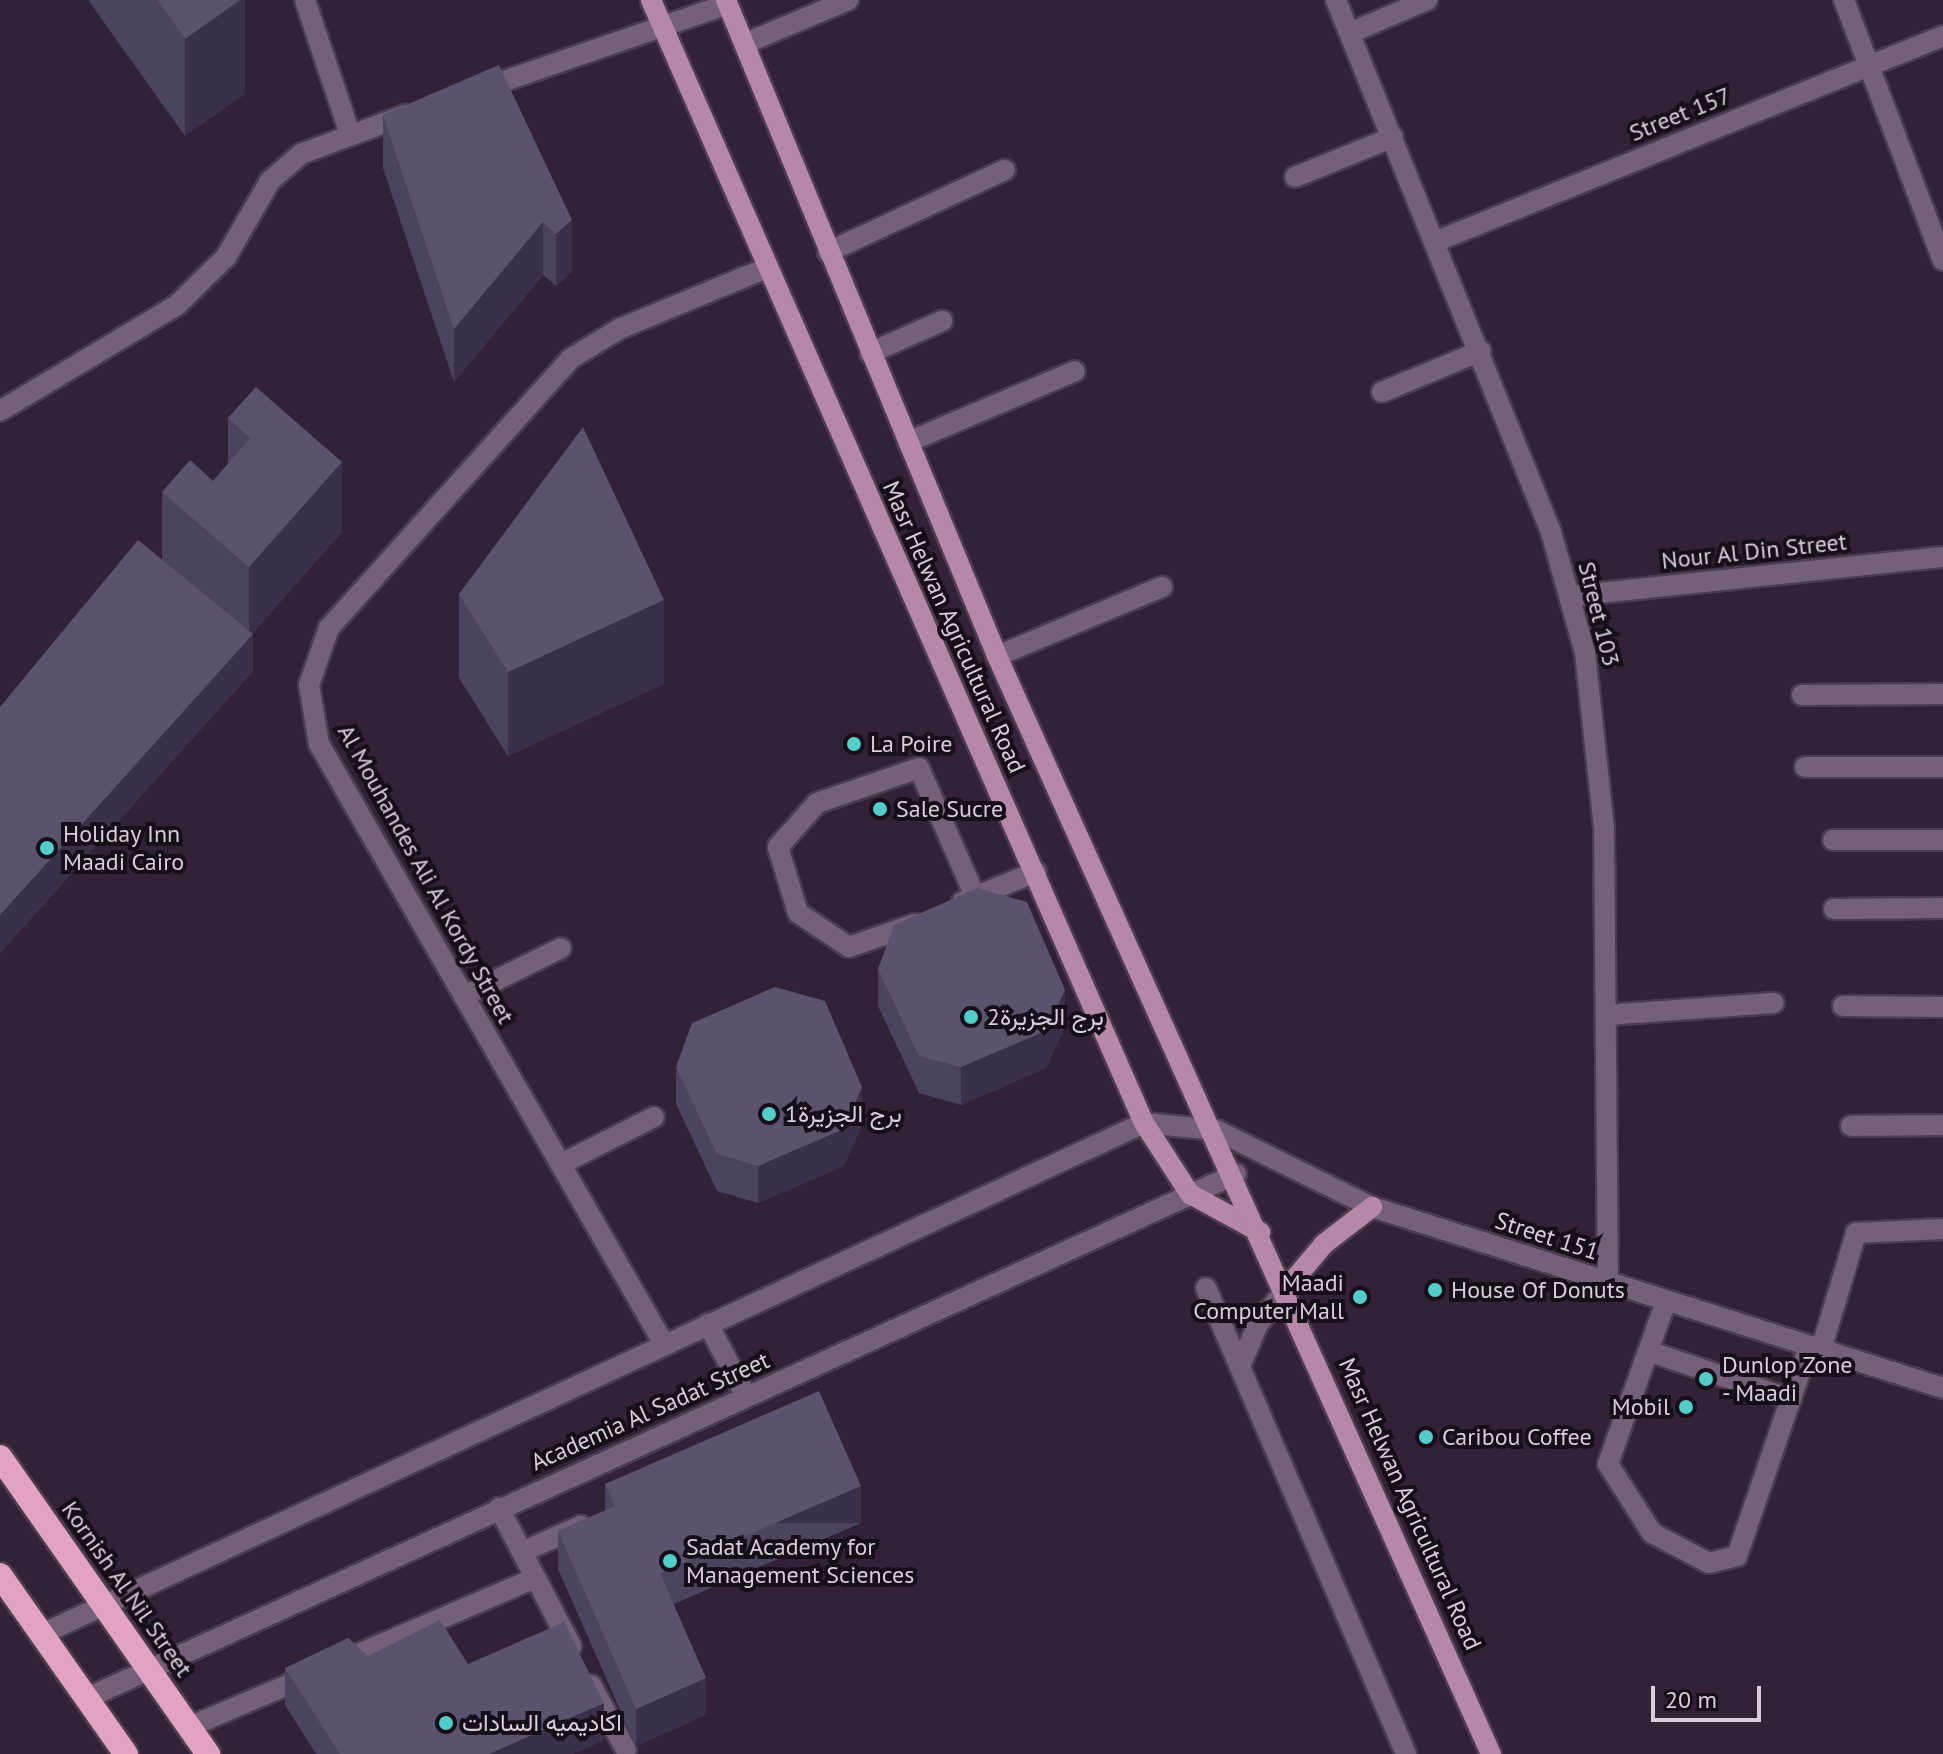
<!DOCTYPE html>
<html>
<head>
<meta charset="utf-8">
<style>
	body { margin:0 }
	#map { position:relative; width:1943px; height:1754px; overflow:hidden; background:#322137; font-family:"PT Sans",Vazirmatn,sans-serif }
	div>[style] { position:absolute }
	.roads { filter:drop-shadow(2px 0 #4b3d4f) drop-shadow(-2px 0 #4b3d4f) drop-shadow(0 2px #4b3d4f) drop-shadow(0 -2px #4b3d4f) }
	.minor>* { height:20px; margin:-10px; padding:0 10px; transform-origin:10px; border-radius:10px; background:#746179 }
	.major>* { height:20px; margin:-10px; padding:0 10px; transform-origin:10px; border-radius:10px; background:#b787a7 }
	.highway>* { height:24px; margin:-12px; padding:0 12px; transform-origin:12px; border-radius:12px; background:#e3a1c6 }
	.wall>* { inset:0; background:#4b445d }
	.shaded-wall>* { inset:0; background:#3a3048; transform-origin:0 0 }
	.building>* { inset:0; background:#5a536b }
	.dots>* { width:22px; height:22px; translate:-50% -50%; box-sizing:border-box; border:4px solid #160e18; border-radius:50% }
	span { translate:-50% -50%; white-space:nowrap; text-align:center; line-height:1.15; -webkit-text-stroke:8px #160e18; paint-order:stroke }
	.street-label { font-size:24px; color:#d8cddb }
	.poi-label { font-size:24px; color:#d8cddb }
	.left { translate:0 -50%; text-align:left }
	.right { translate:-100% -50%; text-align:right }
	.scale { position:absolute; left:1651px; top:1686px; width:110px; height:36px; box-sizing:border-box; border:4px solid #d8cddb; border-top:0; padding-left:10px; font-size:24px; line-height:28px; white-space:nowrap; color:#d8cddb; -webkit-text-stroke:6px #160e18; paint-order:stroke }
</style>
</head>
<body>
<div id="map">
	<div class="roads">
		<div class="minor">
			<div style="left:305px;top:0;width:141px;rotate:71.4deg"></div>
			<div style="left:1336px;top:0;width:574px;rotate:67.99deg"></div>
			<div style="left:1551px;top:532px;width:126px;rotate:74.3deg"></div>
			<div style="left:1585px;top:653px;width:176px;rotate:83.8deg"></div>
			<div style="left:1604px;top:828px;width:454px;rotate:89.5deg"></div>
			<div style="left:1844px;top:0;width:278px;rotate:69.2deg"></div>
			<div style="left:1350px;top:33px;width:84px;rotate:-23.2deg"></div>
			<div style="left:744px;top:44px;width:113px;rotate:-22.9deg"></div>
			<div style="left:481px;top:89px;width:261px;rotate:-19deg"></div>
			<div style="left:1295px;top:177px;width:106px;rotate:-22.2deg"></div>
			<div style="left:1437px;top:241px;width:546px;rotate:-22.05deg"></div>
			<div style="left:828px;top:252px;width:195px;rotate:-24.9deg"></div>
			<div style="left:870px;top:353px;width:79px;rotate:-24deg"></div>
			<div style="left:1382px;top:392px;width:107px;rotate:-22.5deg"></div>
			<div style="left:0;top:411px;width:206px;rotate:-30.9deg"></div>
			<div style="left:177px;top:305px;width:69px;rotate:-44.4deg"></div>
			<div style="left:226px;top:257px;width:88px;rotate:-59.9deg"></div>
			<div style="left:270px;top:181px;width:41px;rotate:-41.1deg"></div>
			<div style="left:301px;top:154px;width:112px;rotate:-20.4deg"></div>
			<div style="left:908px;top:442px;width:181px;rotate:-23deg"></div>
			<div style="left:1571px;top:596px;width:374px;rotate:-6deg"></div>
			<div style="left:997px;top:656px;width:179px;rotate:-22.7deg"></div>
			<div style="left:1802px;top:695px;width:141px;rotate:-0.4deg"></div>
			<div style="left:1805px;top:767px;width:138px"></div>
			<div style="left:1833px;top:840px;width:110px"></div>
			<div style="left:962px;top:902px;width:80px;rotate:-22.1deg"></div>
			<div style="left:1834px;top:909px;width:109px;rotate:-0.5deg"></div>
			<div style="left:915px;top:924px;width:70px;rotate:160.8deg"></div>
			<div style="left:849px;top:947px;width:61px;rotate:-146.3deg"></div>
			<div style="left:798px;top:913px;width:69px;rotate:-106.9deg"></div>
			<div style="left:778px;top:847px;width:59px;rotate:-48.4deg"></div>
			<div style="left:817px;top:803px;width:108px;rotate:-18.9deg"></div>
			<div style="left:919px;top:768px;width:140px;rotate:66.4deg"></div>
			<div style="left:464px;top:996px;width:108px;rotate:-26.3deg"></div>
			<div style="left:1843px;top:1006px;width:100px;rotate:0.6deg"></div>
			<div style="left:1607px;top:1015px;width:167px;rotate:-4.1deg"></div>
			<div style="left:1851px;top:1126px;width:92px;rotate:-0.6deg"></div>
			<div style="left:561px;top:1164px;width:104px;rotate:-26.8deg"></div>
			<div style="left:1206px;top:1288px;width:507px;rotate:66.77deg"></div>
			<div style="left:1666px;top:1301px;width:173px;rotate:109.6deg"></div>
			<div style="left:1608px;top:1464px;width:82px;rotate:57.5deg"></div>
			<div style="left:1652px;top:1533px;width:64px;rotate:27.8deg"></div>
			<div style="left:1709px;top:1563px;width:29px;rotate:-14deg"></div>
			<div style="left:1737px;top:1556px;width:222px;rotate:-71.1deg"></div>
			<div style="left:708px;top:1324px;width:81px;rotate:62.2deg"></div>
			<div style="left:664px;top:1344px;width:692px;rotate:-119.9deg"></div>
			<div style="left:319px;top:744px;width:60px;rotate:-99.6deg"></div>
			<div style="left:309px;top:685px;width:60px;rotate:-70.7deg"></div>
			<div style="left:329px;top:628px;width:361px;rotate:-48.1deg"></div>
			<div style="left:570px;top:359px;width:57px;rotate:-31.5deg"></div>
			<div style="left:619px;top:329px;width:157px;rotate:-22.5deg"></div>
			<div style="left:1821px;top:1350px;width:122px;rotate:-73.3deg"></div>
			<div style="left:1856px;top:1233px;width:87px;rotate:-2.6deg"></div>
			<div style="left:1648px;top:1351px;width:151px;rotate:18.6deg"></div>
			<div style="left:1240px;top:1366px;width:46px;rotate:-66.8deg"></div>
			<div style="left:1258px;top:1324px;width:45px;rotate:-51.3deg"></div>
			<div style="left:499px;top:1508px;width:156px;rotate:62.4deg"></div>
			<div style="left:522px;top:1552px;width:64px;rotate:-24.1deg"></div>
			<div style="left:42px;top:1634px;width:1215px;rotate:-24.88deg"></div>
			<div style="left:1144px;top:1123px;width:72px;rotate:5.6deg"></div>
			<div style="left:1216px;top:1130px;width:174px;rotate:26.3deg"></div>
			<div style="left:1372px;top:1207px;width:599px;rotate:17.59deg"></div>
			<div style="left:340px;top:1662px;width:212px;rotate:-23.3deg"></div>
			<div style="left:591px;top:1685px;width:74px;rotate:61.7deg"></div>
			<div style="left:87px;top:1698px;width:1263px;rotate:-24.52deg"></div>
			<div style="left:189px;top:1727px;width:133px;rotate:-23.1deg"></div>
		</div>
		<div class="major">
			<div style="left:651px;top:0;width:1226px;rotate:66.3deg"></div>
			<div style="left:1144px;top:1123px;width:85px;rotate:57.1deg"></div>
			<div style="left:1190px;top:1194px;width:80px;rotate:28.5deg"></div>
			<div style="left:726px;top:0;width:710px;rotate:67.55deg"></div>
			<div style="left:997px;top:656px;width:1204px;rotate:65.78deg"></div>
			<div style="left:1286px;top:1289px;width:59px;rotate:-49.8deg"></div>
			<div style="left:1324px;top:1244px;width:61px;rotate:-37.6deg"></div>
		</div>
		<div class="highway">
			<div style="left:0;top:1457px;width:363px;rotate:55deg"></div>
			<div style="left:0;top:1575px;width:219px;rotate:54.9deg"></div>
		</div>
	</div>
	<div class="wall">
		<div style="clip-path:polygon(88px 0,245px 0,245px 94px,185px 136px)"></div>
		<div style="clip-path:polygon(499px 65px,572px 272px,556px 286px,543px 275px,454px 382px,383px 168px,383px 115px)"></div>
		<div style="clip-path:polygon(256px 387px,342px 532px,252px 633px,253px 671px,0 953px,0 707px,162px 560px,162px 492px,213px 481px,228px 464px,228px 418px)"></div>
		<div style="clip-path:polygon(459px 594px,664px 684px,508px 756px,459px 678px)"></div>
		<div style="clip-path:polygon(878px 969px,1065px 1027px,1046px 1068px,961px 1105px,919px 1093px,878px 1006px)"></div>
		<div style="clip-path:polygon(676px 1067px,862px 1125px,844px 1166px,758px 1203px,717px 1191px,676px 1104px)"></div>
		<div style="clip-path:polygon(605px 1484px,861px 1523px,674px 1604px,706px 1715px,636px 1746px,558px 1569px,558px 1531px,605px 1511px)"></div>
		<div style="clip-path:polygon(368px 1656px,468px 1664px,604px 1740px,573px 1754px,316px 1754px,285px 1705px,285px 1668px)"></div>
	</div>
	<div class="shaded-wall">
		<div style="clip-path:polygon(240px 0,245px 0,245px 94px,185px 136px,185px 39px)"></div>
		<div style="clip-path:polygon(572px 220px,572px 272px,556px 286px,556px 234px)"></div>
		<div style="clip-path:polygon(543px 222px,543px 275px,454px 382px,454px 329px)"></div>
		<div style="clip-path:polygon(342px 462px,342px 532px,249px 638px,249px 567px)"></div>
		<div style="clip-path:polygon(664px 600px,664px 684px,508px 756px,508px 672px)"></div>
		<div style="clip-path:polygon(253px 634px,253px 671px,0 953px,0 915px)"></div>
		<div style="clip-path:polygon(1065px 990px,1065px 1027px,1046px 1068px,961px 1105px,961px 1067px)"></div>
		<div style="clip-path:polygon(862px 1087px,862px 1125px,844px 1166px,758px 1203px,758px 1166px)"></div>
		<div style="left:861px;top:1486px;width:37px;height:219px;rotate:90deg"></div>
		<div style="clip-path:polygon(706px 1678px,706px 1715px,636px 1746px,636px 1709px)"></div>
		<div style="clip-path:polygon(604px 1703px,604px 1740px,573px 1754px,489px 1754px)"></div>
	</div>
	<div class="building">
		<div style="clip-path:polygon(158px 0,240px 0,185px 39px)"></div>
		<div style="clip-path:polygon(499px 65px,572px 220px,556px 234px,543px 222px,454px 329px,383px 115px)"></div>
		<div style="clip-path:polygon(256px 387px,342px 462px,249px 567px,162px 492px,190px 460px,213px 481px,250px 438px,228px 418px)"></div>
		<div style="clip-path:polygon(583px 427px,664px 600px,508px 672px,459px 594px)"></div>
		<div style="clip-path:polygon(138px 540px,253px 634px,0 915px,0 707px)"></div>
		<div style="clip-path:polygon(977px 888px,1027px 902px,1065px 990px,1046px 1031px,961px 1067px,919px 1056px,878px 969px,894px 925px)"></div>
		<div style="clip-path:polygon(775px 987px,825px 1001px,862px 1087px,844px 1129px,758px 1166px,717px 1154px,676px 1067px,692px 1023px)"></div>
		<div style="clip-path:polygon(819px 1391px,861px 1486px,660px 1573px,706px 1678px,636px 1709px,558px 1531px,615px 1506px,605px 1484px)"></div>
		<div style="clip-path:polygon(440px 1620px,468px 1664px,564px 1622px,604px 1703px,489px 1754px,340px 1754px,285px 1668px,348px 1638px,368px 1656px)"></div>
	</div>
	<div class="dots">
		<div style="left:854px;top:744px;background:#53cdc9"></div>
		<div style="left:880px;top:809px;background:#53cdc9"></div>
		<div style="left:47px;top:848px;background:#53cdc9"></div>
		<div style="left:971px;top:1017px;background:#53cdc9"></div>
		<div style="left:769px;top:1114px;background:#53cdc9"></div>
		<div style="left:1435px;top:1290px;background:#53cdc9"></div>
		<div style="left:1360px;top:1297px;background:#53cdc9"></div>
		<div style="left:1706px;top:1379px;background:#53cdc9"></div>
		<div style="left:1686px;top:1407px;background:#53cdc9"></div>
		<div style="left:1426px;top:1437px;background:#53cdc9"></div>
		<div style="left:670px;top:1561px;background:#53cdc9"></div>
		<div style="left:446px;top:1723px;background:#53cdc9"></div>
	</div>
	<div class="street-label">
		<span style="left:1680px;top:114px;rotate:-22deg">Street 157</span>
		<span style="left:1754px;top:551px;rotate:-6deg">Nour Al Din Street</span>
		<span style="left:1599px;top:614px;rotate:76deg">Street 103</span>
		<span style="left:954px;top:627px;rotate:66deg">Masr Helwan Agricultural Road</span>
		<span style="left:426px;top:874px;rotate:61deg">Al Mouhandes Ali Al Kordy Street</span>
		<span style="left:1547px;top:1236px;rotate:18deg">Street 151</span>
		<span style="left:650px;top:1411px;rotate:-24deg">Academia Al Sadat Street</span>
		<span style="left:1410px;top:1504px;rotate:66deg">Masr Helwan Agricultural Road</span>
		<span style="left:127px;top:1589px;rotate:55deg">Kornish Al Nil Street</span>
	</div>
	<div class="poi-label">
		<span class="left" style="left:870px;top:744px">La Poire</span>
		<span class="left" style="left:896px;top:809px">Sale Sucre</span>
		<span class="left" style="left:63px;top:848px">Holiday Inn<br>Maadi Cairo</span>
		<span class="left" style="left:987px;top:1017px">برج الجزيرة2</span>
		<span class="left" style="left:785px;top:1114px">برج الجزيرة1</span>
		<span class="right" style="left:1344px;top:1297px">Maadi<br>Computer Mall</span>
		<span class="left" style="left:1451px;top:1290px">House Of Donuts</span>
		<span class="left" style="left:1722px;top:1379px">Dunlop Zone<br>- Maadi</span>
		<span class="right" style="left:1670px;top:1407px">Mobil</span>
		<span class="left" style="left:1442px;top:1437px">Caribou Coffee</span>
		<span class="left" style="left:686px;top:1561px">Sadat Academy for<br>Management Sciences</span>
		<span class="left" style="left:462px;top:1723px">اكاديميه السادات</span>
	</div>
	<div class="scale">20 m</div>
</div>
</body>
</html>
